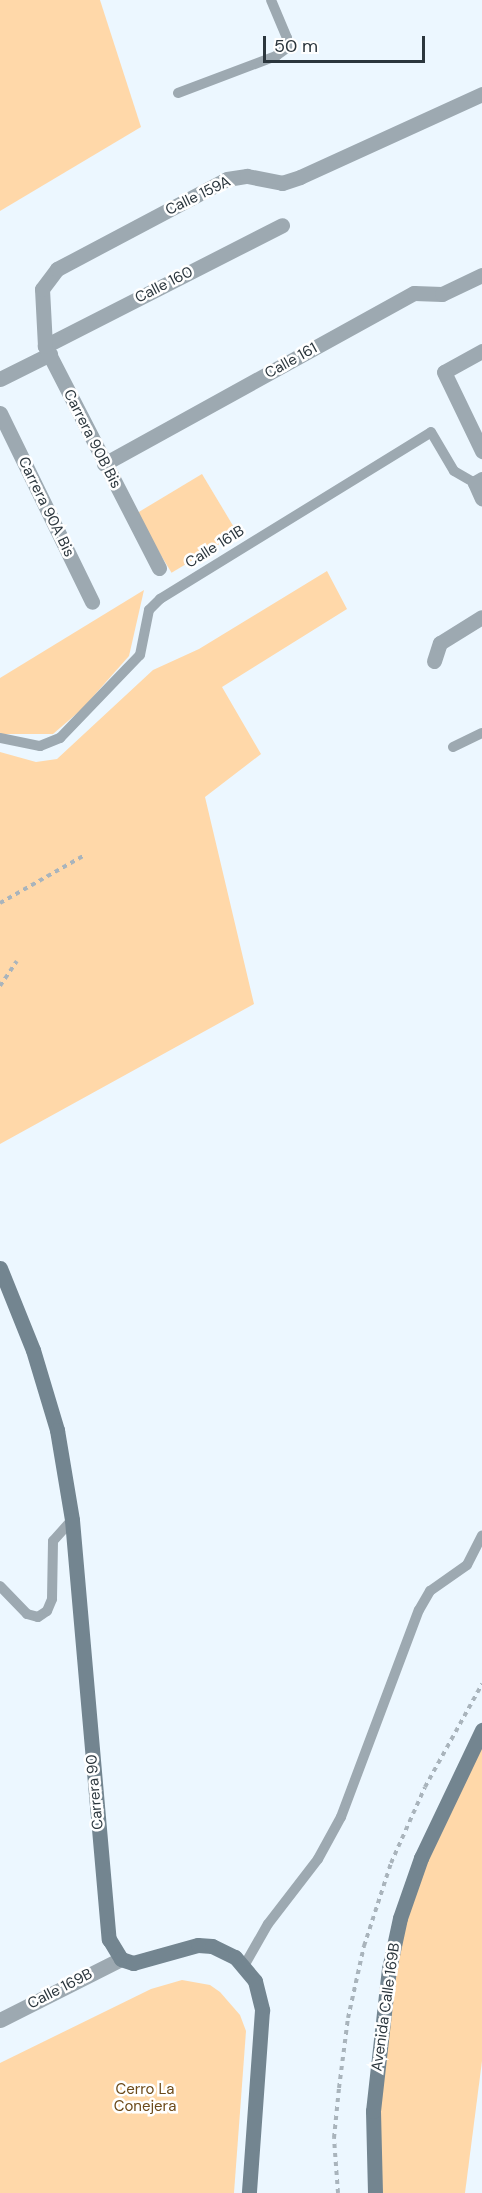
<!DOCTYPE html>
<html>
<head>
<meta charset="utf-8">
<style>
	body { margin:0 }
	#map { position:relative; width:482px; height:2193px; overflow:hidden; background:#ecf7ff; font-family:"DM Sans",sans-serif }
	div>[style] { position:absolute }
	.green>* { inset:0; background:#ffd8a9; transform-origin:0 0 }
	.path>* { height:4px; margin-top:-2px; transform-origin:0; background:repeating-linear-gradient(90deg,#a9b4bc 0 4.5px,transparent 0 9px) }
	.lane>* { height:10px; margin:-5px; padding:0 5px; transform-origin:5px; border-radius:5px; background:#9da9b1 }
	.street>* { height:15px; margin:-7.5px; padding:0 7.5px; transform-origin:7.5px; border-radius:7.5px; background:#9da9b1 }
	.secondary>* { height:15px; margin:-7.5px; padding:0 7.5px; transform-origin:7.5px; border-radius:7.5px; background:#738590 }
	span { translate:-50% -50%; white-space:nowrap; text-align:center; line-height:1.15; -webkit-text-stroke:5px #fff; paint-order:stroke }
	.street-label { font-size:15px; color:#2b363d }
	.park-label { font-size:15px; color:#6c4a19 }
	.scale { position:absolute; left:263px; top:36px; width:162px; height:27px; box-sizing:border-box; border:3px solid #2b363d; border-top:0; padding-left:8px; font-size:18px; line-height:21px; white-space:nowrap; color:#2b363d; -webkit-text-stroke:4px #fff; paint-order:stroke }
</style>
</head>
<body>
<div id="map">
	<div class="green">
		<div style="clip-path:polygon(0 0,100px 0,141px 127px,0 211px)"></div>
		<div style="left:202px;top:474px;width:69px;height:77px;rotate:59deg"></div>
		<div style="clip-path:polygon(327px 571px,347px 609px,222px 687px,261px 754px,205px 797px,254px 1004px,0 1144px,0 752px,36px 762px,57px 759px,153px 670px,199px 649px)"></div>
		<div style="clip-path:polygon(144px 590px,129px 656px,82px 709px,53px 734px,0 734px,0 678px)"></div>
		<div style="clip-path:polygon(482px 1741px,482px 2061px,465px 2193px,381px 2193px,379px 2070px,395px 1948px,432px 1844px)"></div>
		<div style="clip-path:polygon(182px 1980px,210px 1985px,220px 1992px,240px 2015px,246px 2031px,234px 2193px,0 2193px,0 2063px,151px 1989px)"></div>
	</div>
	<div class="path">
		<div style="left:0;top:903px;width:98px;rotate:-29.5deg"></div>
		<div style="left:0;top:986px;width:30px;rotate:-56deg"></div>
		<div style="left:338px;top:2193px;width:55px;rotate:-94.2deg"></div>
		<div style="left:334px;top:2138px;width:50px;rotate:-84.3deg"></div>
		<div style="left:339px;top:2088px;width:71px;rotate:-82.7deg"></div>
		<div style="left:348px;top:2018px;width:74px;rotate:-77.5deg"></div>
		<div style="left:364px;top:1946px;width:87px;rotate:-72deg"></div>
		<div style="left:391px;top:1863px;width:83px;rotate:-65.9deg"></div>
		<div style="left:425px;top:1787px;width:118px;rotate:-61deg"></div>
	</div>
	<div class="lane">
		<div style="left:178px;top:93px;width:105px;rotate:-20.7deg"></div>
		<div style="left:276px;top:56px;width:14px;rotate:-36deg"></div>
		<div style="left:287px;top:48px;width:10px;rotate:-90deg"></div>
		<div style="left:287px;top:38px;width:41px;rotate:-112.8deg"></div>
		<div style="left:0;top:738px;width:41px;rotate:11.3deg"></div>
		<div style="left:40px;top:746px;width:22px;rotate:-22deg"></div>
		<div style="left:60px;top:738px;width:115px;rotate:-46.1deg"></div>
		<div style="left:140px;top:655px;width:46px;rotate:-78.7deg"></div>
		<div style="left:149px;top:610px;width:16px;rotate:-45deg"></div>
		<div style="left:160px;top:599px;width:318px;rotate:-31.6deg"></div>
		<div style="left:431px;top:432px;width:45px;rotate:59.5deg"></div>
		<div style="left:454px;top:471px;width:24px;rotate:30deg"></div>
		<div style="left:453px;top:747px;width:32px;rotate:-26deg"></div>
		<div style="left:0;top:1586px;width:39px;rotate:46deg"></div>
		<div style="left:27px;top:1614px;width:11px;rotate:15deg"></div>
		<div style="left:38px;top:1617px;width:11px;rotate:-34deg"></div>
		<div style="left:47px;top:1611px;width:13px;rotate:-67deg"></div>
		<div style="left:52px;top:1599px;width:58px;rotate:-89deg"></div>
		<div style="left:53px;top:1541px;width:28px;rotate:-48deg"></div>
		<div style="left:244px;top:1966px;width:48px;rotate:-60.3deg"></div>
		<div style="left:268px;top:1924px;width:82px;rotate:-52.4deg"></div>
		<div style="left:318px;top:1859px;width:48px;rotate:-61.3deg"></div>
		<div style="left:341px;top:1817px;width:221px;rotate:-69.4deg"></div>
		<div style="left:419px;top:1610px;width:22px;rotate:-60deg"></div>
		<div style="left:430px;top:1591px;width:45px;rotate:-35.1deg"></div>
		<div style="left:467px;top:1565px;width:33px;rotate:-63deg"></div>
	</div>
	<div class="street">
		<div style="left:45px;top:346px;width:266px;rotate:-27deg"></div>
		<div style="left:482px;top:351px;width:43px;rotate:151.1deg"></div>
		<div style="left:444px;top:372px;width:88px;rotate:64.3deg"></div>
		<div style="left:0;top:379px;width:56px;rotate:-26.6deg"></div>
		<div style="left:0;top:413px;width:210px;rotate:64deg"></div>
		<div style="left:104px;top:464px;width:354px;rotate:-28.9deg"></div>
		<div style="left:414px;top:293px;width:28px;rotate:2deg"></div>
		<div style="left:442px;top:294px;width:44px;rotate:-25.4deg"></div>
		<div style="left:482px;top:479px;width:8px;rotate:150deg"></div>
		<div style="left:475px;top:483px;width:17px;rotate:66deg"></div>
		<div style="left:159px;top:568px;width:250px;rotate:-117.2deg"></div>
		<div style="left:45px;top:346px;width:57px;rotate:-93deg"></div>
		<div style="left:42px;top:289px;width:25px;rotate:-53deg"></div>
		<div style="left:57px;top:269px;width:192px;rotate:-27.9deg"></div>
		<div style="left:227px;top:179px;width:20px;rotate:-9deg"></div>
		<div style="left:247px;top:176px;width:36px;rotate:11deg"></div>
		<div style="left:282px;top:183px;width:19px;rotate:-18deg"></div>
		<div style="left:300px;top:177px;width:200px;rotate:-24.5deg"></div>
		<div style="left:434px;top:661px;width:19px;rotate:-72deg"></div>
		<div style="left:440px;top:643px;width:49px;rotate:-31.8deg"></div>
		<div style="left:0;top:2020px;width:136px;rotate:-26.8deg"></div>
	</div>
	<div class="secondary">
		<div style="left:0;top:1268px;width:88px;rotate:68.1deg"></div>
		<div style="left:33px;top:1350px;width:84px;rotate:73.3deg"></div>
		<div style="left:57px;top:1430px;width:91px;rotate:80.5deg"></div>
		<div style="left:72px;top:1520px;width:421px;rotate:85deg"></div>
		<div style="left:109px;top:1939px;width:23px;rotate:59deg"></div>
		<div style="left:121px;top:1959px;width:13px;rotate:18deg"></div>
		<div style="left:133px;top:1963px;width:67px;rotate:-15.5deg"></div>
		<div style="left:198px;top:1945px;width:14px;rotate:4deg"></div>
		<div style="left:212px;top:1946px;width:25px;rotate:26deg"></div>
		<div style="left:235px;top:1957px;width:31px;rotate:50deg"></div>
		<div style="left:255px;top:1981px;width:30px;rotate:76deg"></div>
		<div style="left:262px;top:2010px;width:183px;rotate:94.1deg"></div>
		<div style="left:375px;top:2193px;width:82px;rotate:-91.4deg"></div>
		<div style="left:373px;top:2111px;width:143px;rotate:-83.6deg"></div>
		<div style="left:389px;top:1969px;width:52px;rotate:-77.8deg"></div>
		<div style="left:400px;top:1918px;width:64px;rotate:-70.7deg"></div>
		<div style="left:421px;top:1858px;width:142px;rotate:-64.5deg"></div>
	</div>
	<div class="street-label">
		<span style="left:198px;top:196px;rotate:-26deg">Calle 159A</span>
		<span style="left:164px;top:285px;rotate:-27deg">Calle 160</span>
		<span style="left:291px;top:361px;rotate:-29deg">Calle 161</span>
		<span style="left:92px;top:439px;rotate:63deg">Carrera 90B Bis</span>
		<span style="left:46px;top:507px;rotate:64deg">Carrera 90A Bis</span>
		<span style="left:215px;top:547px;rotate:-32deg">Calle 161B</span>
		<span style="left:95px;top:1792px;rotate:-95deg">Carrera 90</span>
		<span style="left:60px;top:1989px;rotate:-27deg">Calle 169B</span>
		<span style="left:386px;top:2007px;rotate:-82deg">Avenida Calle 169B</span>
	</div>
	<div class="park-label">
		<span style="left:145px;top:2098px">Cerro La<br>Conejera</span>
	</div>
	<div class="scale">50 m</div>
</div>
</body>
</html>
